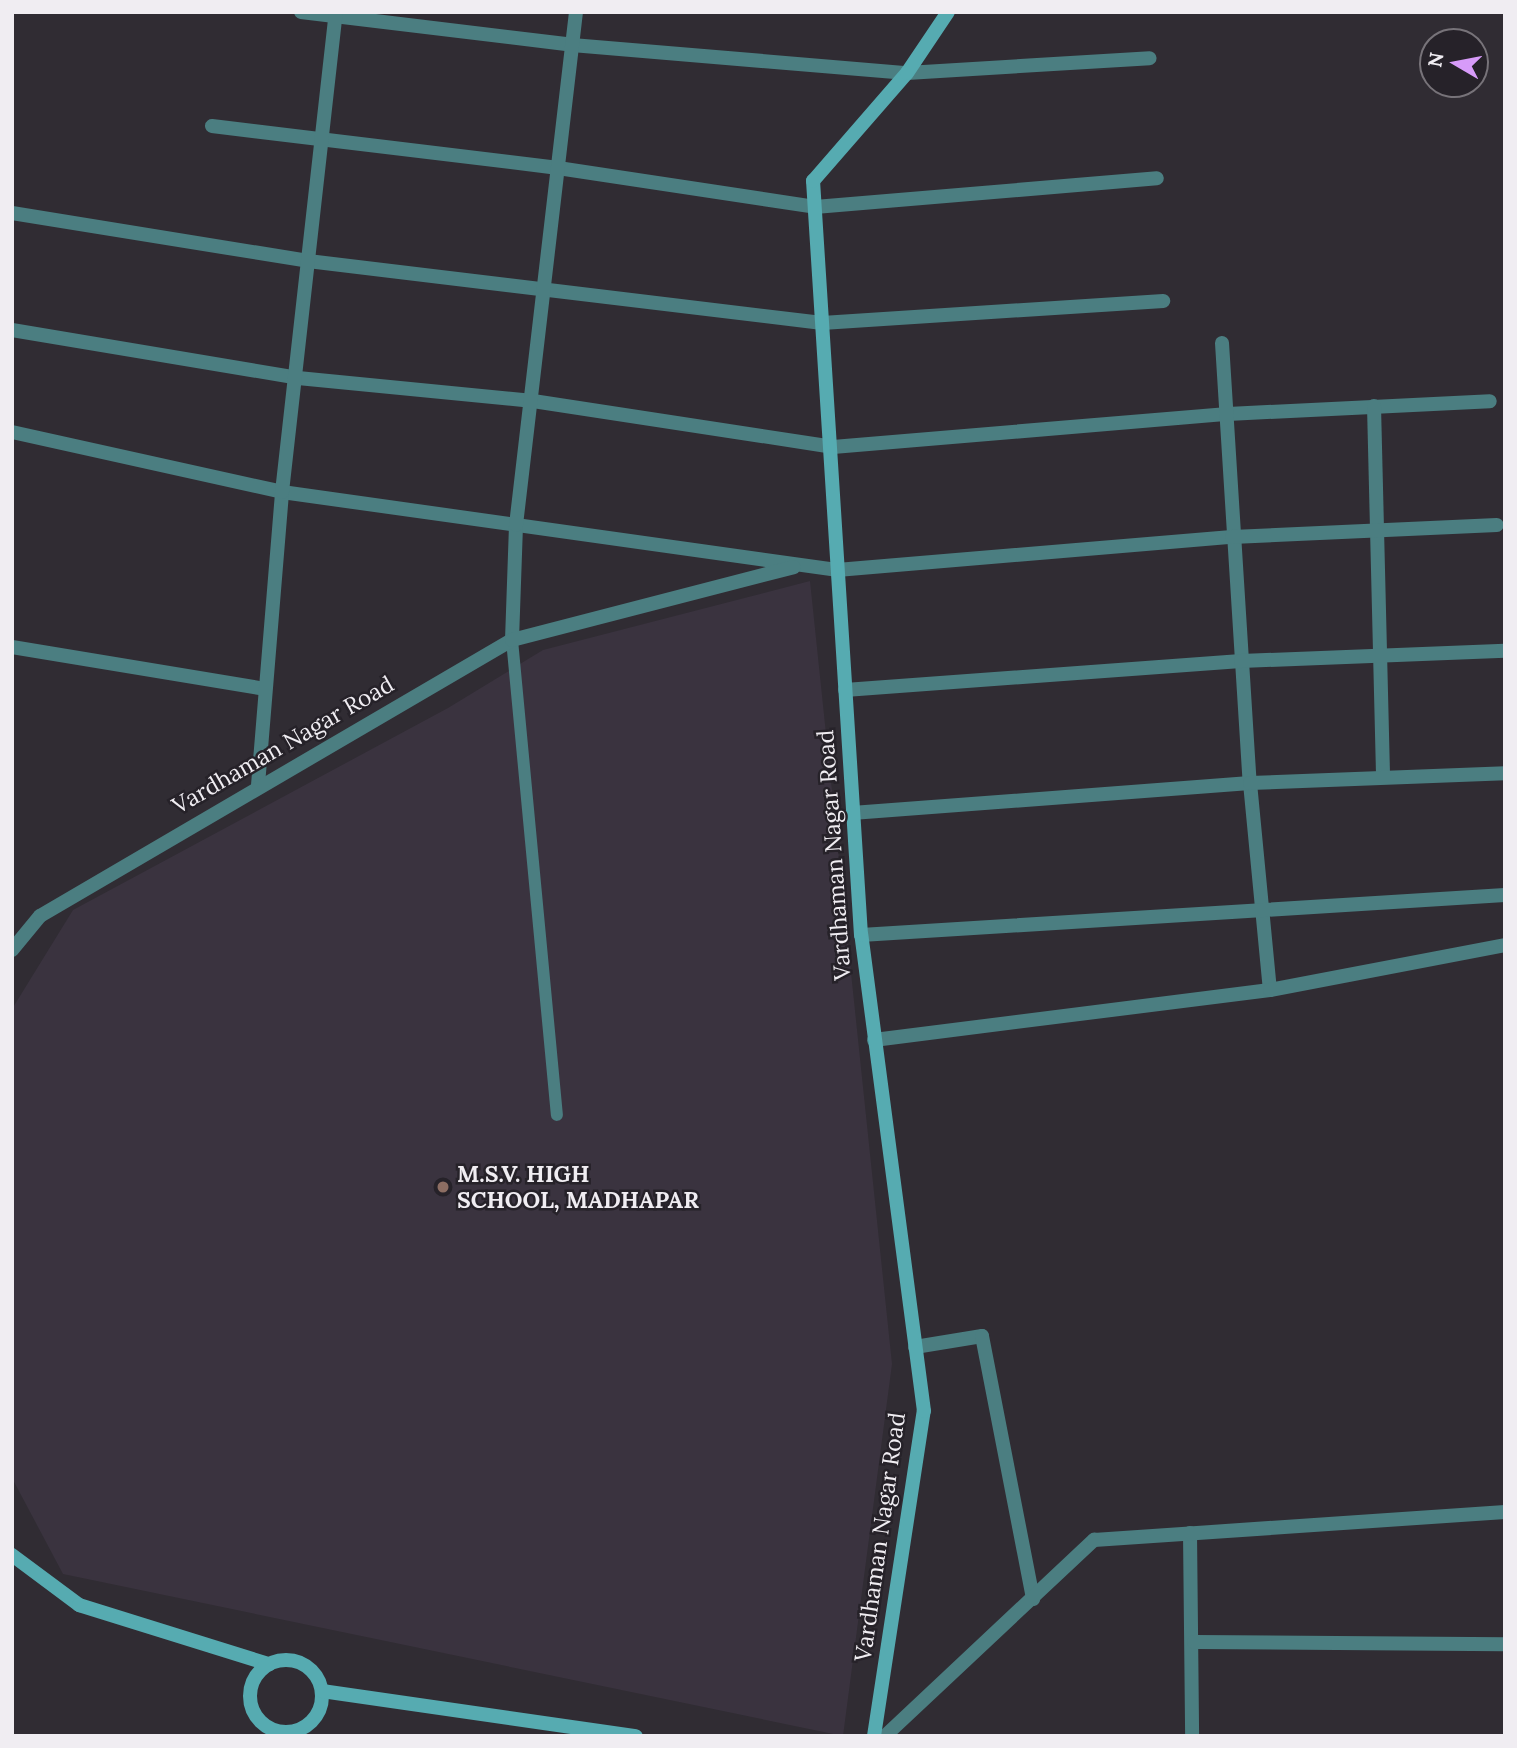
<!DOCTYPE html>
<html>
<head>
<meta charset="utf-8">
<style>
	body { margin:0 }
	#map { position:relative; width:1517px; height:1748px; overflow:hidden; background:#302c33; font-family:Lora,serif }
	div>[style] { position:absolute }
	.built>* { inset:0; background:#3a333f }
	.lane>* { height:12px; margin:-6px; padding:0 6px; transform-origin:6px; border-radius:6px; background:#4b7e81 }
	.street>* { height:14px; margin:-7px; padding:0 7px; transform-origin:7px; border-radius:7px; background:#4b7e81 }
	.secondary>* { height:14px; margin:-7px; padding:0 7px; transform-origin:7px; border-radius:7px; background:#56abb1 }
	.secondary>.ring { margin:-7px; padding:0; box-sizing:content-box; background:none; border:14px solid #56abb1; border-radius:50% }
	.dots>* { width:19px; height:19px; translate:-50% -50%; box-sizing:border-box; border:4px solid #262229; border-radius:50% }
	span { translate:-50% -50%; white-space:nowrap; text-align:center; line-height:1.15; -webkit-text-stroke:5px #262229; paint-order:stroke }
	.street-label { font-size:23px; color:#f0edf2 }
	.poi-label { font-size:23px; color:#f0edf2; font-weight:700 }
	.left { translate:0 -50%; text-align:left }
	.frame { position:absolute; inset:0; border:14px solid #f0edf2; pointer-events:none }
	.north { position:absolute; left:1419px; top:28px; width:70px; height:70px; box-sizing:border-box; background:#262229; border:2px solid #777379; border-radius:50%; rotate:280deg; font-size:19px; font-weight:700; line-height:28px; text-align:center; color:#f0edf2 }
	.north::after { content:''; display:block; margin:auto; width:24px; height:32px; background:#d79bf9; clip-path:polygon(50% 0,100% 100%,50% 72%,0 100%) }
</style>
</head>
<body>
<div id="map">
	<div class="built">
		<div style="clip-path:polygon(810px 581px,892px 1364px,843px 1736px,63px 1574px,12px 1478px,12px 1009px,73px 910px,448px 708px,543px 650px)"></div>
	</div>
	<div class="lane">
		<div style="left:512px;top:640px;width:477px;rotate:84.6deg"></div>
	</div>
	<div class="street">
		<div style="left:301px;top:12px;width:273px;rotate:6.9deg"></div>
		<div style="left:572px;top:45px;width:336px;rotate:4.8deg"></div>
		<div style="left:907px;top:73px;width:243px;rotate:-3.5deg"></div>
		<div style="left:212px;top:126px;width:349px;rotate:6.9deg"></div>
		<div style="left:558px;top:168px;width:260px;rotate:8.6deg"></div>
		<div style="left:815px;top:207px;width:343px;rotate:-4.8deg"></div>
		<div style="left:12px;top:213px;width:300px;rotate:9.2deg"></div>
		<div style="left:308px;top:261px;width:518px;rotate:6.88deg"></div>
		<div style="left:822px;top:323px;width:342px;rotate:-3.7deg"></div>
		<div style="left:12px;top:330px;width:290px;rotate:9.5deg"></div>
		<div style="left:298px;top:378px;width:236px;rotate:5.6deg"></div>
		<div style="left:533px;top:401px;width:304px;rotate:8.7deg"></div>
		<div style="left:833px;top:447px;width:396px;rotate:-4.8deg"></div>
		<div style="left:1228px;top:414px;width:262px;rotate:-2.8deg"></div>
		<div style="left:1222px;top:343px;width:441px;rotate:86.4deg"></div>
		<div style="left:1250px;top:783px;width:208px;rotate:84.5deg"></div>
		<div style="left:1374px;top:406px;width:371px;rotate:88.6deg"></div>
		<div style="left:12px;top:432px;width:277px;rotate:12.5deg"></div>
		<div style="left:282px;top:492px;width:560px;rotate:8deg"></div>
		<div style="left:837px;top:570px;width:396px;rotate:-4.8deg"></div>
		<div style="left:1232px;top:537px;width:265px;rotate:-2.6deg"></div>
		<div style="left:512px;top:640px;width:115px;rotate:-88deg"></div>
		<div style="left:516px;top:525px;width:516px;rotate:-83.33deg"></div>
		<div style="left:12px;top:647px;width:256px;rotate:9.4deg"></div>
		<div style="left:845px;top:690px;width:397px;rotate:-4.2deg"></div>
		<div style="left:1241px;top:661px;width:264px;rotate:-2.2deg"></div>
		<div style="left:258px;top:785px;width:294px;rotate:-85.3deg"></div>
		<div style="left:282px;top:492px;width:483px;rotate:-83.6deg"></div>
		<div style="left:852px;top:813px;width:399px;rotate:-4.3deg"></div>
		<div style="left:1250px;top:783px;width:255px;rotate:-2.2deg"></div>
		<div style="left:861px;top:935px;width:645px;rotate:-3.55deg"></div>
		<div style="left:12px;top:950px;width:44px;rotate:-50.5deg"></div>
		<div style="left:40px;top:916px;width:547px;rotate:-30.32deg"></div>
		<div style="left:512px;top:640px;width:291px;rotate:-14.5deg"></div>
		<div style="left:874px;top:1040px;width:399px;rotate:-7.2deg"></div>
		<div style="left:1270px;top:990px;width:239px;rotate:-10.8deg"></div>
		<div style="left:915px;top:1347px;width:68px;rotate:-9.3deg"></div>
		<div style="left:982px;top:1336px;width:268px;rotate:79deg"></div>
		<div style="left:1190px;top:1533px;width:203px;rotate:89.4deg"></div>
		<div style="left:1194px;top:1642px;width:311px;rotate:0.4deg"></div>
		<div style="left:885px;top:1736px;width:287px;rotate:-43.2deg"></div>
		<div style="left:1094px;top:1540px;width:412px;rotate:-3.9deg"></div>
	</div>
	<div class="secondary">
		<div style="left:12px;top:1555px;width:84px;rotate:36.7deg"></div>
		<div style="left:79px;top:1605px;width:199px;rotate:17.3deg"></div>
		<div class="ring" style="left:250px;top:1660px;width:58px;height:58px"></div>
		<div style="left:322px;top:1691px;width:317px;rotate:8.2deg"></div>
		<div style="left:874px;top:1736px;width:329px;rotate:-81.3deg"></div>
		<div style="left:924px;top:1411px;width:480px;rotate:-97.5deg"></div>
		<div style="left:861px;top:935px;width:756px;rotate:-93.64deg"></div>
		<div style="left:813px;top:181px;width:143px;rotate:-49deg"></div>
		<div style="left:907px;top:73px;width:73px;rotate:-56.1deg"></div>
	</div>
	<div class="dots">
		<div style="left:443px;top:1187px;background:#8d6e63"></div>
	</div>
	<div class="street-label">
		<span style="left:283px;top:745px;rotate:-30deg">Vardhaman Nagar Road</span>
		<span style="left:834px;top:855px;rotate:-94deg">Vardhaman Nagar Road</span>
		<span style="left:880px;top:1537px;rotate:-82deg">Vardhaman Nagar Road</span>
	</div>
	<div class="poi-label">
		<span class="left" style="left:457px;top:1187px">M.S.V. HIGH<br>SCHOOL, MADHAPAR</span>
	</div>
	<div class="frame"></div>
	<div class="north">N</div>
</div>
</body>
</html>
